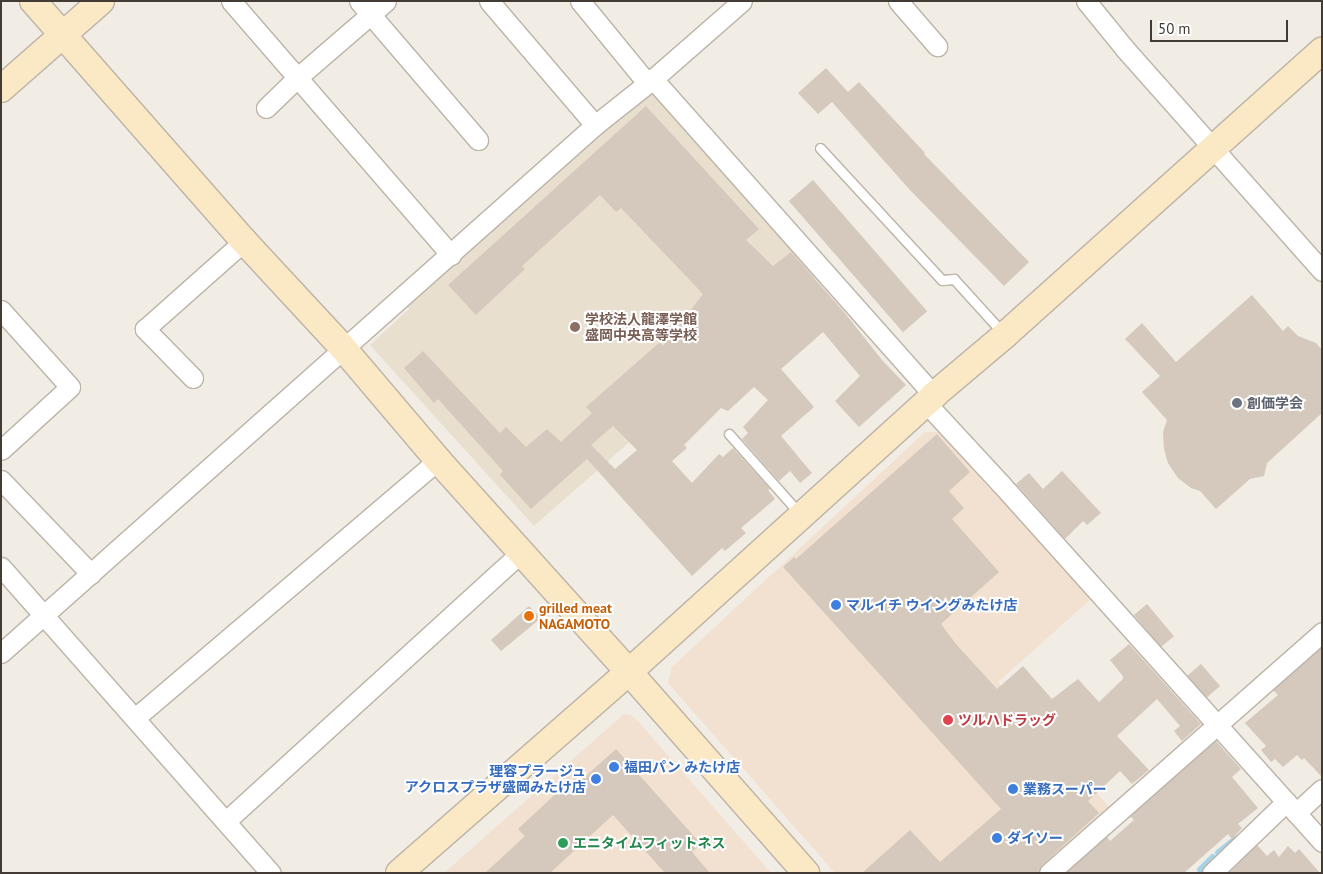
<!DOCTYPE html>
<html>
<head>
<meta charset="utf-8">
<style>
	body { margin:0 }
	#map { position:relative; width:1323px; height:874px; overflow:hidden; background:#f1ece4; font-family:"PT Sans","Noto Sans JP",sans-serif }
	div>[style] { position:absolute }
	.commercial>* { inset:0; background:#f2e1d0 }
	.education>* { inset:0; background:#e9dfcf }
	.stream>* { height:5.5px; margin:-2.75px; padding:0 2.75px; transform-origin:2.75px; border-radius:2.75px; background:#a4d4eb }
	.building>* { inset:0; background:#d5c9bd; transform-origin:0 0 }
	.roads { filter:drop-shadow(1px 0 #bcb3a8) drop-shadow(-1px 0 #bcb3a8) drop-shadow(0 1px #bcb3a8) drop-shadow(0 -1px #bcb3a8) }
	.lane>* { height:9px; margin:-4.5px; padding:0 4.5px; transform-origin:4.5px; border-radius:4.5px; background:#fff }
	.street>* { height:19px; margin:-9.5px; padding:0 9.5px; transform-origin:9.5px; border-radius:9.5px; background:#fff }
	.secondary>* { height:26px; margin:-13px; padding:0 13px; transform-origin:13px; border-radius:13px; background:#fbe8c4 }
	.dots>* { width:14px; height:14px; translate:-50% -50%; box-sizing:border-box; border:2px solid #fff; border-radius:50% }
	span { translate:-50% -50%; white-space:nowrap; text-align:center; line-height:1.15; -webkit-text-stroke:4px #fff; paint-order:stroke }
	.education-label { font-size:14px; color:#785e54; font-weight:700 }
	.left { translate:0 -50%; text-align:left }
	.worship-label { font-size:14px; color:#5b616d; font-weight:700 }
	.shop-label { font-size:14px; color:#366cbe; font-weight:700 }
	.right { translate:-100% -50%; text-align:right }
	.food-label { font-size:14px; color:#c56008; font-weight:700 }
	.health-label { font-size:14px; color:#be3a42; font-weight:700 }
	.leisure-label { font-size:14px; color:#27864d; font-weight:700 }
	.frame { position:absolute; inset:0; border:2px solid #433c35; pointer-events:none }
	.scale { position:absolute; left:1150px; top:20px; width:138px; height:22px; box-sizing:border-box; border:2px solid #433c35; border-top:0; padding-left:6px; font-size:15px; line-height:18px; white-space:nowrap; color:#433c35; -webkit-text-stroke:4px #fff; paint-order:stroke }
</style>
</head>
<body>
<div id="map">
	<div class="commercial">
		<div style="clip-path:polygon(925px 432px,941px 432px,990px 490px,999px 493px,1092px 598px,998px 682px,1111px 809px,1039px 873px,835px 873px,668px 683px,672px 667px)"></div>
		<div style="clip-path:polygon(624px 714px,631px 715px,637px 720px,771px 873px,444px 873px)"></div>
	</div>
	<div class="education">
		<div style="clip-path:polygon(641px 95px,660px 95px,817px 277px,534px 526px,370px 345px,409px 309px,406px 305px)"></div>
	</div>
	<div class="stream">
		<div style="left:1218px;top:853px;width:22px;rotate:-39deg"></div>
		<div style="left:1200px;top:870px;width:18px;rotate:-45deg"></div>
	</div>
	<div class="building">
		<div style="clip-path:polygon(826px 68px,848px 92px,859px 82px,925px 153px,924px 154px,1029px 262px,1004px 286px,909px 189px,832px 102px,818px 114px,798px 93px)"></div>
		<div style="clip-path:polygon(evenodd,646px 106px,759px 229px,746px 240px,773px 266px,791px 252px,844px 312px,882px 360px,906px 385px,859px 427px,835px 401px,860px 376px,823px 332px,781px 369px,814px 407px,781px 436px,812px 473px,800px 483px,790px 471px,779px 481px,742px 439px,748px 433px,743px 427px,768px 400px,754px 387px,728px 411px,721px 408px,684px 445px,687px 448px,672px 461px,692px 483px,719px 454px,723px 457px,733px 448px,770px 489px,768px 490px,775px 499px,741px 528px,746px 533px,725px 551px,722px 548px,692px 576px,587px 459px,531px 509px,500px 475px,503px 471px,438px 399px,434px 403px,404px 368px,423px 351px,500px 433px,506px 427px,526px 447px,547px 429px,561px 442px,592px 413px,586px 407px,660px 342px,663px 346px,703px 294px,621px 208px,616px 212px,600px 195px,522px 266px,525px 269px,476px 315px,448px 285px,646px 106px,613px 426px,637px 450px,615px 469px,591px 445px,613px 426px)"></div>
		<div style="left:813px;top:180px;width:174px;height:32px;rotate:49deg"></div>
		<div style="clip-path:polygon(1252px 295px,1283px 331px,1288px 326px,1298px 336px,1316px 343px,1322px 350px,1322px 413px,1267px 463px,1264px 476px,1250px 479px,1216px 509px,1200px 491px,1191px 488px,1178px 478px,1168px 463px,1164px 449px,1163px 432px,1167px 420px,1142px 392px,1160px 376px,1125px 339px,1142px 323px,1176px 362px)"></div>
		<div style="clip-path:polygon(937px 434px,970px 472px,949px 491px,964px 508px,952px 519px,999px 572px,941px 624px,956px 644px,997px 689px,1023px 666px,1052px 699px,1078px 679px,1099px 702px,1123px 679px,1123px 676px,1110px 660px,1129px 644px,1201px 724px,1182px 741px,1174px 731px,1180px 726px,1157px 699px,1117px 736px,1149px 770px,1132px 784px,1120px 771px,1088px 801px,1099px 813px,1042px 865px,1038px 873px,862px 873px,910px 830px,940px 862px,1001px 809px,783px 567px,794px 557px,796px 559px)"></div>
		<div style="clip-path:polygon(1062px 471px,1101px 513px,1087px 525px,1083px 521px,1065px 539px,1016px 484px,1029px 473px,1043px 489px)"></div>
		<div style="left:1147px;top:604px;width:42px;height:17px;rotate:50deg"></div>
		<div style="clip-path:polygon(529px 606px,541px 618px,501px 651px,491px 640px)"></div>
		<div style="clip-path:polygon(1322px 647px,1322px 777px,1304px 758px,1302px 760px,1297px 755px,1283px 767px,1275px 759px,1271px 762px,1261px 750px,1266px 746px,1245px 723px,1278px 695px,1273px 690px)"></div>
		<div style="left:1201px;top:664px;width:29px;height:18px;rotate:49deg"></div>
		<div style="clip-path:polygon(1216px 741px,1241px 769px,1232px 777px,1258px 808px,1238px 824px,1242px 828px,1232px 839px,1228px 834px,1184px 873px,1066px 873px,1107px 837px,1110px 841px,1134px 820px,1130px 816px)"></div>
		<div style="clip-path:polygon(616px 749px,701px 844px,692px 852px,710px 873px,665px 873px,613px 815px,550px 873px,485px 873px,525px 836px,518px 829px,564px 786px,569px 791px)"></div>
		<div style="clip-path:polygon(1257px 845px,1267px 856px,1274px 850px,1279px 857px,1288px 846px,1295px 853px,1299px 849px,1320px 873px,1229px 873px)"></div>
	</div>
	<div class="roads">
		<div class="lane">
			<div style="left:820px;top:148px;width:180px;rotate:47.3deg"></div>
			<div style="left:942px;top:280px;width:12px;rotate:-5deg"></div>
			<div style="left:954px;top:279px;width:73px;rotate:47.8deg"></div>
			<div style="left:729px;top:434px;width:107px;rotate:48.4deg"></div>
		</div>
		<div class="street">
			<div style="left:231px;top:1px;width:336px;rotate:49.1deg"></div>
			<div style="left:359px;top:1px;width:183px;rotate:49.4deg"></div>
			<div style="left:489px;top:1px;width:163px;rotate:49.5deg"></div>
			<div style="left:580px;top:1px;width:106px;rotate:50.7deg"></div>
			<div style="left:898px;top:1px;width:60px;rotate:49.1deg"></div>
			<div style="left:1086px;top:1px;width:62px;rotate:50.9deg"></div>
			<div style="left:1125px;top:49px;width:297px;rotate:48.4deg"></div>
			<div style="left:653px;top:79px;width:423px;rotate:48.4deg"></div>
			<div style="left:266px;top:108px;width:45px;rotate:-44.1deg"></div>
			<div style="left:298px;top:77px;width:116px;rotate:-40.8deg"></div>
			<div style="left:1px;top:310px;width:103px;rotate:48.1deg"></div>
			<div style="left:70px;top:387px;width:93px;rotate:137.6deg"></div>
			<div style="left:193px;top:378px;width:69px;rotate:-134.4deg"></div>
			<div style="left:145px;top:329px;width:132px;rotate:-41.6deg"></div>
			<div style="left:926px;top:403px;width:110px;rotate:47.2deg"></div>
			<div style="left:1001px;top:484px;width:481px;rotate:48.1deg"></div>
			<div style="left:1px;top:480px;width:130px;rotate:46.2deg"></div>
			<div style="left:1px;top:567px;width:408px;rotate:48.6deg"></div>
			<div style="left:1px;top:653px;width:795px;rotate:-41.63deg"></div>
			<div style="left:595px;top:125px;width:74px;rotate:-38.4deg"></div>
			<div style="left:653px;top:79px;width:118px;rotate:-41.2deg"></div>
			<div style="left:135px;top:718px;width:398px;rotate:-40.4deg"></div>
			<div style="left:1296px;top:813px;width:35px;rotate:-43deg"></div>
			<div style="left:226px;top:821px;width:399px;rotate:-42.3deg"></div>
			<div style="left:1049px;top:873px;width:364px;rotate:-41.4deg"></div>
			<div style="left:1212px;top:873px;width:103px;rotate:-43.8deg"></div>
		</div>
		<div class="secondary">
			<div style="left:33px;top:1px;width:320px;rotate:48.7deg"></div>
			<div style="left:244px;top:241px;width:146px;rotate:47.2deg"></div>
			<div style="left:343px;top:348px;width:147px;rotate:49.7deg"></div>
			<div style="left:438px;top:460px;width:285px;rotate:48deg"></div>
			<div style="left:629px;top:672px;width:268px;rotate:48.6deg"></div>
			<div style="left:1px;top:89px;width:133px;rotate:-41.3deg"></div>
			<div style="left:399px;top:873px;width:305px;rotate:-41.2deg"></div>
			<div style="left:629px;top:672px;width:412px;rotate:-42.2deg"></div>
			<div style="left:934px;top:395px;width:93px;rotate:-40.2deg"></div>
			<div style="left:1005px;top:335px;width:426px;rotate:-41.9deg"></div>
		</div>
	</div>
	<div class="dots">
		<div style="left:575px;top:327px;background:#8d6e63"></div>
		<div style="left:1237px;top:403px;background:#6b7280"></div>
		<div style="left:836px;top:605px;background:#3f7fe0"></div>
		<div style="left:529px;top:616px;background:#e8710a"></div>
		<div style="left:948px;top:720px;background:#e0444e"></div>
		<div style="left:614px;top:767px;background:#3f7fe0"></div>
		<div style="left:596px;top:779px;background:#3f7fe0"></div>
		<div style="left:1013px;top:789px;background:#3f7fe0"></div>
		<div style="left:997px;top:838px;background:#3f7fe0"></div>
		<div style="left:563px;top:843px;background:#2e9e5b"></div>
	</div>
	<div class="education-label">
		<span class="left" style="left:585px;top:327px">学校法人龍澤学館<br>盛岡中央高等学校</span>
	</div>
	<div class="worship-label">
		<span class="left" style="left:1247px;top:403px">創価学会</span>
	</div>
	<div class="shop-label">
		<span class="left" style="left:846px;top:605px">マルイチ ウイングみたけ店</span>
		<span class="left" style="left:624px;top:767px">福田パン みたけ店</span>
		<span class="right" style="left:586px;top:779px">理容プラージュ<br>アクロスプラザ盛岡みたけ店</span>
		<span class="left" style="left:1023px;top:789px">業務スーパー</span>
		<span class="left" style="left:1007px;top:838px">ダイソー</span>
	</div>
	<div class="food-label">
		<span class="left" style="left:539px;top:616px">grilled meat<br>NAGAMOTO</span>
	</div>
	<div class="health-label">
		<span class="left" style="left:958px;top:720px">ツルハドラッグ</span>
	</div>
	<div class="leisure-label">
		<span class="left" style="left:573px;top:843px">エニタイムフィットネス</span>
	</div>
	<div class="frame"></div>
	<div class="scale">50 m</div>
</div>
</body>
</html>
